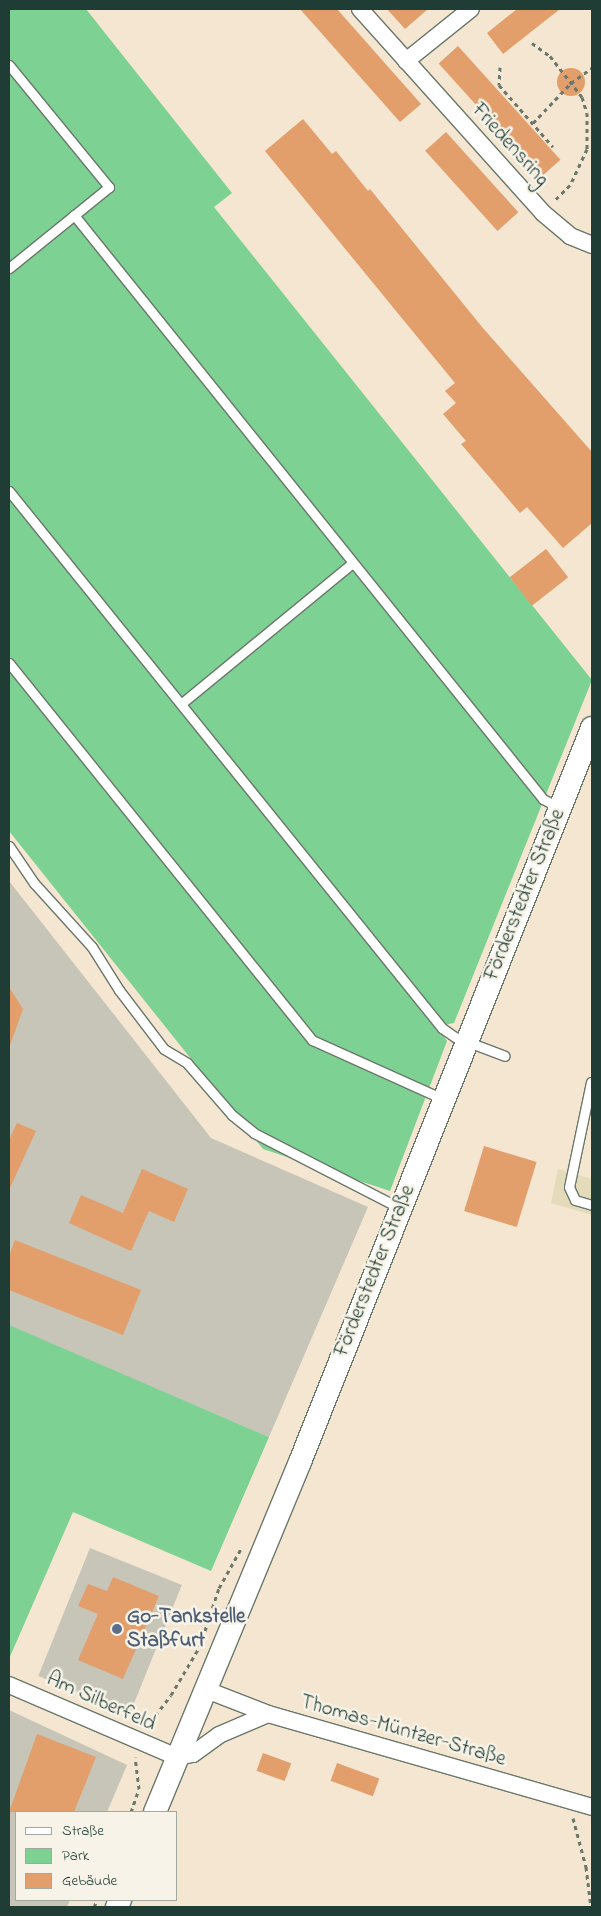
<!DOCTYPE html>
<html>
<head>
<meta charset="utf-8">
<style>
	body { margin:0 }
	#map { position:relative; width:601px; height:1916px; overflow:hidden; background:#f4e6d0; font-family:"Indie Flower",sans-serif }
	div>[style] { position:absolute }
	.built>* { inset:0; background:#e4dbba }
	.industrial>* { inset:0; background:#c6c5b8; transform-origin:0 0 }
	.green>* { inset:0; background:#7dd193 }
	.building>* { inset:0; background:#e29e6b; transform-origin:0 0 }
	.round { border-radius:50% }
	.path>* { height:3px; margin-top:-1.5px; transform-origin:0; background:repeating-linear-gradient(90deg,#6a786b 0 4px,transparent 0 8px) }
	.roads { filter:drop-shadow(1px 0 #6a786b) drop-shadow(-1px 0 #6a786b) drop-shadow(0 1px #6a786b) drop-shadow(0 -1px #6a786b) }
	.service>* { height:9px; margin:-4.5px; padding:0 4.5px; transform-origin:4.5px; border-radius:4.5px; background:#fff }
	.minor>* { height:16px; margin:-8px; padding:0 8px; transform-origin:8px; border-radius:8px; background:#fff }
	.secondary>* { height:22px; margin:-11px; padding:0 11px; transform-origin:11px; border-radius:11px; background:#fff }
	.dots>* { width:14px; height:14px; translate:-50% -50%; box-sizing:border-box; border:2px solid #f7f3e8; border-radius:50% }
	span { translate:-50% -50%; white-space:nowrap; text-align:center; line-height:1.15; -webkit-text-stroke:5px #f7f3e8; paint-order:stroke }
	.street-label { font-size:21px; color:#1f3d34 }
	.service-label { font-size:21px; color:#4e5e75; font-weight:700 }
	.left { translate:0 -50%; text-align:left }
	.frame { position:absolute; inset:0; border:10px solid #1f3d34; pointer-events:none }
	.legend { position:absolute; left:15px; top:1811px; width:162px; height:90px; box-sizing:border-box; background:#f7f3e8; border:1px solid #a1aaa0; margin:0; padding:6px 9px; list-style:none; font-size:15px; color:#1f3d34 }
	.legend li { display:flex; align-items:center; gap:10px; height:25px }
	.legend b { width:25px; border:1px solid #a1aaa0 }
</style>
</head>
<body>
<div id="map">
	<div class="built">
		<div style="clip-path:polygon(558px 1169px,592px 1179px,592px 1215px,551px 1203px)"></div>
	</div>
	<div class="industrial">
		<div style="clip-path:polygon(9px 881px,211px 1138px,368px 1207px,269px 1437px,9px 1326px)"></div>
		<div style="left:90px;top:1548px;width:99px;height:138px;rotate:22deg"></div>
		<div style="clip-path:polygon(9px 1710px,127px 1765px,107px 1812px,16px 1812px,16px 1900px,70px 1900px,67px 1907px,9px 1907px)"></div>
	</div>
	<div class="green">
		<div style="clip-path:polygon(9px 9px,86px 9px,232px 193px,214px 207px,592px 680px,454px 1023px,444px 1025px,441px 1032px,447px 1041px,390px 1191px,263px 1149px,9px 831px)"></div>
		<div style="clip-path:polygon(9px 1325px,269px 1437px,211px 1571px,73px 1512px,9px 1659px)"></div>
	</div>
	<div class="building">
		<div style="clip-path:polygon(300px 9px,337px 9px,421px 104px,400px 122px)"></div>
		<div style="clip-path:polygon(387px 9px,428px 9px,405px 29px)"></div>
		<div style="clip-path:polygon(517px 9px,560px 9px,503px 54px,487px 33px)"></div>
		<div style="left:458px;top:46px;width:153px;height:26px;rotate:48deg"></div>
		<div class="round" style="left:557px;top:68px;width:28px;height:28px"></div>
		<div style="clip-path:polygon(303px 119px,332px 154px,336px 151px,368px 191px,370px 189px,482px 327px,592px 452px,592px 523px,563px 548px,527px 507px,520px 513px,461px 444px,466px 441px,443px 414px,456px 403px,445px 391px,455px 383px,265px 151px)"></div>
		<div style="left:446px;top:132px;width:108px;height:28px;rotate:48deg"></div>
		<div style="left:546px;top:549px;width:36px;height:46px;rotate:52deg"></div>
		<div style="clip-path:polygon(9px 987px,23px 1009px,9px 1048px)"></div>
		<div style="clip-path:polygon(17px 1123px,36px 1131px,9px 1190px,9px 1140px)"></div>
		<div style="left:484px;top:1146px;width:55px;height:68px;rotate:17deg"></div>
		<div style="clip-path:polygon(142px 1169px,188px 1189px,174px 1222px,149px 1211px,131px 1251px,69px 1223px,81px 1195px,123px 1213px)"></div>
		<div style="clip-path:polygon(15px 1240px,141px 1290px,123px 1335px,9px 1290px,9px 1256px)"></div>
		<div style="clip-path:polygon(113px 1577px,159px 1596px,123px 1679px,78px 1660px,98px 1614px,78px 1606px,88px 1584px,107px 1591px)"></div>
		<div style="clip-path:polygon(37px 1734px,96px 1757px,74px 1812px,9px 1812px)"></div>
		<div style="left:263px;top:1753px;width:30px;height:19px;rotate:20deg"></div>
		<div style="left:337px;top:1763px;width:45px;height:19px;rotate:20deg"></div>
	</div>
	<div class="path">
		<div style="left:532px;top:43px;width:22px;rotate:36deg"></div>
		<div style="left:550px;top:56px;width:52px;rotate:52deg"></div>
		<div style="left:582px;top:97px;width:17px;rotate:73deg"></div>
		<div style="left:587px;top:113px;width:36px;rotate:90deg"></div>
		<div style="left:587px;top:149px;width:40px;rotate:115deg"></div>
		<div style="left:570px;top:185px;width:23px;rotate:135deg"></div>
		<div style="left:500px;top:67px;width:18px;rotate:93deg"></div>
		<div style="left:499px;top:85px;width:82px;rotate:48.9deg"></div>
		<div style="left:533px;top:123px;width:55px;rotate:-46.5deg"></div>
		<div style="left:571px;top:83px;width:26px;rotate:-36deg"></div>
		<div style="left:146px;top:1728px;width:41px;rotate:-52.9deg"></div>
		<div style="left:171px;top:1695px;width:57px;rotate:-59.4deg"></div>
		<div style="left:200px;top:1646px;width:61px;rotate:-71.9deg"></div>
		<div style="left:219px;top:1588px;width:47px;rotate:-60.7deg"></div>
		<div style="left:131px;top:1812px;width:24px;rotate:-71deg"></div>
		<div style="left:139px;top:1789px;width:32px;rotate:-97deg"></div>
		<div style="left:573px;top:1818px;width:51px;rotate:75.1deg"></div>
		<div style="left:586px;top:1867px;width:40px;rotate:82.9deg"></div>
		<div style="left:94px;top:1907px;width:8px;rotate:-67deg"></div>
	</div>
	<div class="roads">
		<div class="service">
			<div style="left:9px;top:65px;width:158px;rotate:50.7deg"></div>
			<div style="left:109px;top:187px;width:129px;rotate:141deg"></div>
			<div style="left:74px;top:215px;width:749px;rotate:51.23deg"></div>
			<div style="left:543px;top:799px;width:19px;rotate:28deg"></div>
			<div style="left:9px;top:491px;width:690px;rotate:51.12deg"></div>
			<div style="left:442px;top:1028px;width:16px;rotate:35deg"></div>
			<div style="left:455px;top:1037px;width:53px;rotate:20.8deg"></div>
			<div style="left:9px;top:663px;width:484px;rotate:51.2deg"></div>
			<div style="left:312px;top:1040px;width:144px;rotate:24.2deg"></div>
			<div style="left:182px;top:703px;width:219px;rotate:-39.4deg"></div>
			<div style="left:9px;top:846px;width:45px;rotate:56deg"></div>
			<div style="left:34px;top:883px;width:86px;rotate:47.8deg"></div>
			<div style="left:92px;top:947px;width:51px;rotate:57.9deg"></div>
			<div style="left:119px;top:990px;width:74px;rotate:52.7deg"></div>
			<div style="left:164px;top:1049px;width:27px;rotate:31deg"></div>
			<div style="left:187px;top:1063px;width:69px;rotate:49.1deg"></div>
			<div style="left:232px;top:1115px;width:28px;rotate:39deg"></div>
			<div style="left:254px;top:1133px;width:164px;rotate:27.2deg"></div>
			<div style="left:591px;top:1082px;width:107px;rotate:101.8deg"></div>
			<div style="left:569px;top:1187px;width:14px;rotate:65deg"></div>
			<div style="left:575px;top:1200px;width:18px;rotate:16deg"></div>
		</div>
		<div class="minor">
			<div style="left:360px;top:9px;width:274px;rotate:48.1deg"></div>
			<div style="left:543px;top:213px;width:35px;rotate:40deg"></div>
			<div style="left:570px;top:236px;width:24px;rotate:22deg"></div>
			<div style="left:406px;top:61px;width:83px;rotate:-38.7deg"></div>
			<div style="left:9px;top:1685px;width:183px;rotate:23.2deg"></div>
			<div style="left:177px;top:1757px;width:16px;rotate:-11deg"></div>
			<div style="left:193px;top:1754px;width:32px;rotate:-36deg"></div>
			<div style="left:219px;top:1735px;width:53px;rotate:-23.2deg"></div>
			<div style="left:204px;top:1689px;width:69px;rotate:21.3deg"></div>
			<div style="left:268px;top:1714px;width:337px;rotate:16deg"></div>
		</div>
		<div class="secondary">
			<div style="left:155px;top:1812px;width:379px;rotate:-67.5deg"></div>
			<div style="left:300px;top:1462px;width:790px;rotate:-68.31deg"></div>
			<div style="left:117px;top:1907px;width:8px;rotate:-67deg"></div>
		</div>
	</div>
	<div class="dots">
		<div style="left:117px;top:1629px;background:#5c6f8a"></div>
	</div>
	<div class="street-label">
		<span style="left:510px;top:145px;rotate:48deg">Friedensring</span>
		<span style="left:525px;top:895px;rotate:-68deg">Förderstedter Straße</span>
		<span style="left:375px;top:1271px;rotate:-68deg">Förderstedter Straße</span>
		<span style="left:101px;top:1702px;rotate:24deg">Am Silberfeld</span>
		<span style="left:403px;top:1731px;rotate:16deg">Thomas-Müntzer-Straße</span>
	</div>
	<div class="service-label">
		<span class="left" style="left:127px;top:1629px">Go-Tankstelle<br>Staßfurt</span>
	</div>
	<div class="frame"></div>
	<ul class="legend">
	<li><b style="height:6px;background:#fff"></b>Straße</li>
	<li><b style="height:14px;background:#7dd193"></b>Park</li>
	<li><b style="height:14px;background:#e29e6b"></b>Gebäude</li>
	</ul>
</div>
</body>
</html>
